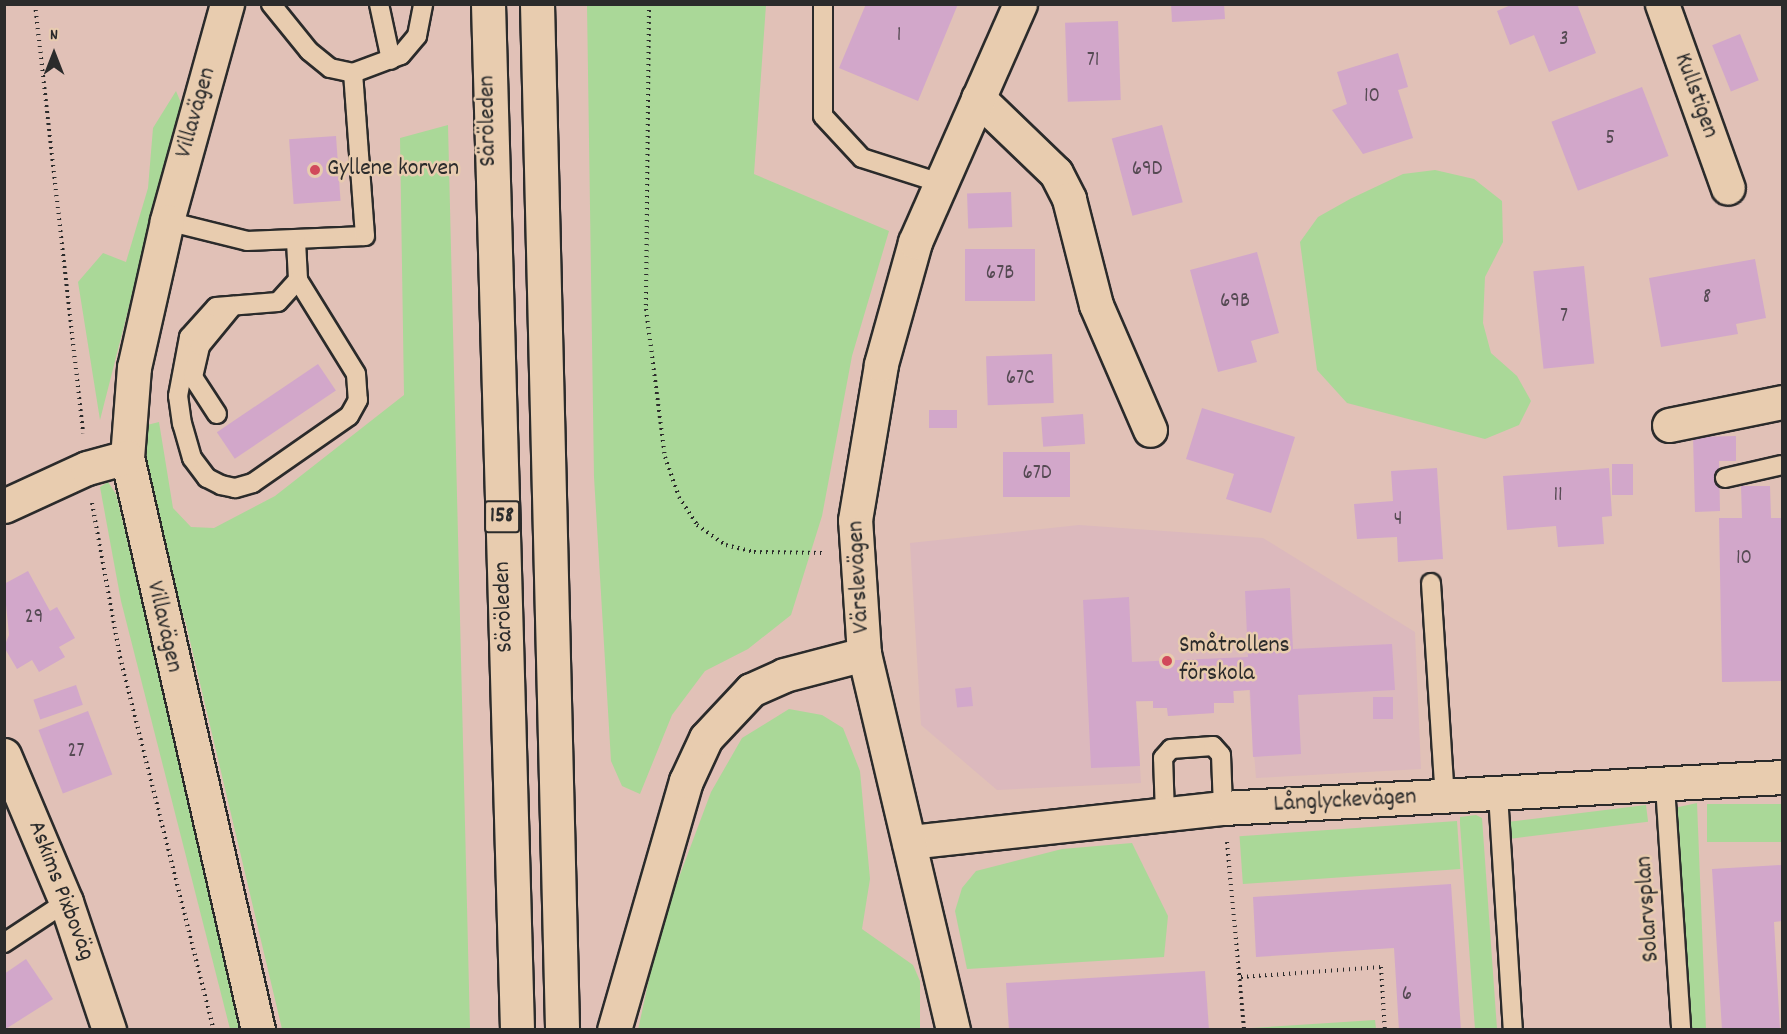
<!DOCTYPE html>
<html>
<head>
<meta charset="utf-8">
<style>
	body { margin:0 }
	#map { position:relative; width:1787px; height:1034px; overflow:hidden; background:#e1c1b7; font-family:Dekko,sans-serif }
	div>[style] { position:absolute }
	.built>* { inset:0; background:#dcb9bd }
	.green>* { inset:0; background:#aad898; transform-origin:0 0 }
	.building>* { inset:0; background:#d2a7ca; transform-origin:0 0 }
	.path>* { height:4px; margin-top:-2px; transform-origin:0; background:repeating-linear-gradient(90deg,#2b2b2b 0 1.5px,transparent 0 6px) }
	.roads { filter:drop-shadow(2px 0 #2b2b2b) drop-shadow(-2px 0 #2b2b2b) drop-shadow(0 2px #2b2b2b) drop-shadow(0 -2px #2b2b2b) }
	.service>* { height:18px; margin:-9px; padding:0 9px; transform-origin:9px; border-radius:9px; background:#e8ccaf }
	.minor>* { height:33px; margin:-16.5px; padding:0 16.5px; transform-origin:16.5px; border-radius:16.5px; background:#e8ccaf }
	.primary>* { height:33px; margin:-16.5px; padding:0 16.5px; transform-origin:16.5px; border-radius:16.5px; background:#e8ccaf }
	.dots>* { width:16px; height:16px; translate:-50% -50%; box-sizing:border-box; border:3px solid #e8ccaf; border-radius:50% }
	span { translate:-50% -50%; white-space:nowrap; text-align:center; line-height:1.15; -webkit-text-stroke:5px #e8ccaf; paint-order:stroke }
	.number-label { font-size:21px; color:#554a53 }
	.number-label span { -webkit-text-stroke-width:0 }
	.shield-label span { padding:2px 4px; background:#e8ccaf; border:2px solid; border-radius:4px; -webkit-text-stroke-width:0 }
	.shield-label { font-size:22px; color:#2b2b2b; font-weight:700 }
	.street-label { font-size:24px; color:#2b2b2b }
	.poi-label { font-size:24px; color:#2b2b2b }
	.left { translate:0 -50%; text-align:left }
	.frame { position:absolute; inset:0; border:6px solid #2b2b2b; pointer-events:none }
	.north { position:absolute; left:24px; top:24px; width:60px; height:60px; -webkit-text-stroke:4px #e8ccaf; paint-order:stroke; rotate:0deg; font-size:16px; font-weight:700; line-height:24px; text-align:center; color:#2b2b2b }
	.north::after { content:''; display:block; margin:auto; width:21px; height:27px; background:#2b2b2b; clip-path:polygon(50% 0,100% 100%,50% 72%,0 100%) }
</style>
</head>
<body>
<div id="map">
	<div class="built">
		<div style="clip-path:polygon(1079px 525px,1263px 538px,1415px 632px,1421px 769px,1256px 778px,1249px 690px,1234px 691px,1234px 703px,1214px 703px,1214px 713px,1168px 716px,1167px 708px,1153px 708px,1153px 701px,1136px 702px,1141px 783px,997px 790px,921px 725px,910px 543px)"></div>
	</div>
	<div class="green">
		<div style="clip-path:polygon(587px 5px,766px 5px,754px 174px,889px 231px,852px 356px,822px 516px,791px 615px,748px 649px,705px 671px,672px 715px,640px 794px,622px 786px,611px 761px,594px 477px)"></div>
		<div style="clip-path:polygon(176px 91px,181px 103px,100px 420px,78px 282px,103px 253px,126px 262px,148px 188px,153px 128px)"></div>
		<div style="clip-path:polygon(448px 125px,470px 1029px,282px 1029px,186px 624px,156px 530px,145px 478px,147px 425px,159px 422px,173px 508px,191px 527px,214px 528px,275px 496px,404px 395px,400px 138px)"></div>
		<div style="clip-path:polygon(1435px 170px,1474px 179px,1502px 201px,1503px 242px,1485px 277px,1483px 323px,1491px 353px,1517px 376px,1531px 401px,1519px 425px,1485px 439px,1347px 403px,1317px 370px,1300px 242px,1318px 217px,1350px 199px,1403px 174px)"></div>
		<div style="clip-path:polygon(108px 482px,116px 494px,245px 1029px,230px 1029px,121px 601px,100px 487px)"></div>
		<div style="clip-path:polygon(789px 709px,822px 715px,843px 728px,860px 771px,870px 879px,862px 929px,913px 965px,920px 981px,920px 1029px,638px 1030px,660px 928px,711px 792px,742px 738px)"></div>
		<div style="clip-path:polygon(1697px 803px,1706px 1029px,1686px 1029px,1674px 808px)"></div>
		<div style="left:1782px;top:804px;width:38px;height:75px;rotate:90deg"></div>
		<div style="left:1646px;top:805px;width:17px;height:138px;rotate:83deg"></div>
		<div style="clip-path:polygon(1476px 815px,1482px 818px,1497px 1029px,1475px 1029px,1460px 824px,1460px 817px)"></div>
		<div style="left:1457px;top:821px;width:48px;height:218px;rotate:86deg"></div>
		<div style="clip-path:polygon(1132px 843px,1168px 916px,1164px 957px,967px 969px,955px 911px,962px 888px,976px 871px,1062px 849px)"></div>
		<div style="clip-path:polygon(1375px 1020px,1376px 1029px,1252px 1029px,1252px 1028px)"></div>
	</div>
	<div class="building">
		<div style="clip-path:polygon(866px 4px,958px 4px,918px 101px,839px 68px)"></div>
		<div style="clip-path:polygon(1171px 4px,1224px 4px,1225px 19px,1172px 22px)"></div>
		<div style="clip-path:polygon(1513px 4px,1577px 4px,1596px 53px,1549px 72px,1534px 35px,1510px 45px,1497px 11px)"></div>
		<div style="left:1118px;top:21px;width:79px;height:53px;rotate:88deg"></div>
		<div style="left:1740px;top:34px;width:50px;height:30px;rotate:68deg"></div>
		<div style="clip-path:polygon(1398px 53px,1408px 87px,1398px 90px,1413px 138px,1363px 154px,1332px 110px,1347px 104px,1337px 72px)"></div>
		<div style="left:1642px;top:87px;width:74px;height:97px;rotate:69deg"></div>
		<div style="left:1162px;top:125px;width:80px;height:52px;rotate:75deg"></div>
		<div style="left:336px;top:136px;width:65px;height:47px;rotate:86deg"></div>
		<div style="left:1011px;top:192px;width:35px;height:44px;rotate:88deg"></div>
		<div style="left:965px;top:249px;width:70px;height:52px"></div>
		<div style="clip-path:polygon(1257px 252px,1279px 333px,1251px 341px,1257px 362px,1218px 372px,1190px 270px)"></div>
		<div style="clip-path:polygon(1755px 259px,1766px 318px,1736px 324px,1738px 334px,1661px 347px,1649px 278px)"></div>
		<div style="left:1584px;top:266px;width:98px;height:51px;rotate:84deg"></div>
		<div style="left:1052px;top:354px;width:49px;height:66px;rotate:88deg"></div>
		<div style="left:318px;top:364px;width:32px;height:122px;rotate:56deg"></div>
		<div style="clip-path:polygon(1202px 408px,1295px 437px,1271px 513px,1226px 499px,1234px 474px,1186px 459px)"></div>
		<div style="left:957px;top:410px;width:18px;height:28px;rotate:90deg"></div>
		<div style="left:1083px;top:414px;width:30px;height:42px;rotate:86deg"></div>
		<div style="clip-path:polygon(1736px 436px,1736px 461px,1719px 461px,1720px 511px,1695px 512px,1693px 437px)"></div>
		<div style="left:1003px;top:452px;width:67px;height:45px"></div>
		<div style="left:1612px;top:464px;width:21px;height:31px"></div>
		<div style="clip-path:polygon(1437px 468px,1443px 559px,1398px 562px,1397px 537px,1357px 539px,1354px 504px,1393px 501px,1391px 471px)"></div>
		<div style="clip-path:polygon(1609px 468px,1612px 516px,1602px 517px,1604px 544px,1558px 547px,1556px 526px,1507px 530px,1503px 476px)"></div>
		<div style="clip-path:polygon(1741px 486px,1770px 486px,1771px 518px,1782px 518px,1782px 681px,1722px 682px,1719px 518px,1742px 518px)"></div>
		<div style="clip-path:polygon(28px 571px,50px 611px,57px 607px,75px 638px,59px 647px,65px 657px,39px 672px,32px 660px,17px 669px,4px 647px,9px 635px,4px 584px)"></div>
		<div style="clip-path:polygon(1290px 588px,1293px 649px,1392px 644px,1395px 690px,1298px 695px,1301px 754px,1253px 757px,1250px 690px,1233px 691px,1234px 703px,1214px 703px,1214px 713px,1168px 716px,1167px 708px,1153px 708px,1153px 701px,1136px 701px,1140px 766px,1091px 768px,1083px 600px,1129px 597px,1132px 662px,1248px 657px,1245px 591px)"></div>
		<div style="left:76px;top:685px;width:21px;height:45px;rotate:71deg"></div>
		<div style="left:971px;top:687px;width:19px;height:16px;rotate:84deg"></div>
		<div style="left:1373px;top:697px;width:20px;height:22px"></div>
		<div style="left:88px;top:711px;width:68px;height:53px;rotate:69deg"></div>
		<div style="clip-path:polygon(1782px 865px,1782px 921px,1774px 922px,1780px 1030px,1722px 1030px,1712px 869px)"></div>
		<div style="clip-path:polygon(1451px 884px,1461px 1030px,1399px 1030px,1394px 948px,1256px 957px,1253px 897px)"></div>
		<div style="clip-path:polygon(26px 959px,53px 999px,4px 1030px,4px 974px)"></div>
		<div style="clip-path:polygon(1205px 971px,1209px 1030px,1009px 1030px,1006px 983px)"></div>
	</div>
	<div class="path">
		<div style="left:35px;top:4px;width:432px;rotate:83.6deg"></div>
		<div style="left:649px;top:4px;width:305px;rotate:90.6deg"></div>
		<div style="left:646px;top:309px;width:149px;rotate:82.7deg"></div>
		<div style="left:665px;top:457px;width:42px;rotate:70.7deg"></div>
		<div style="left:679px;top:497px;width:33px;rotate:57deg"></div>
		<div style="left:697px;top:525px;width:35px;rotate:35deg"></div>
		<div style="left:726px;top:545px;width:29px;rotate:14deg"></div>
		<div style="left:754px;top:552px;width:68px;rotate:0.8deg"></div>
		<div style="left:92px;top:503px;width:157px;rotate:79.7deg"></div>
		<div style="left:120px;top:657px;width:385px;rotate:75.9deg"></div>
		<div style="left:1227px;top:842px;width:189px;rotate:84.8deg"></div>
		<div style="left:1241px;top:977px;width:140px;rotate:-4.1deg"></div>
		<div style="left:1381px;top:967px;width:63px;rotate:86.4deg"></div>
	</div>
	<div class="roads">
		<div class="service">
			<div style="left:271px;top:4px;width:60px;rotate:51deg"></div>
			<div style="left:309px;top:51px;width:27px;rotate:39deg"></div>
			<div style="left:330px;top:68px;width:24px;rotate:12deg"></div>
			<div style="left:353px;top:73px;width:51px;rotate:-20.6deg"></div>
			<div style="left:401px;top:55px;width:25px;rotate:-50deg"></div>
			<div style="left:417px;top:36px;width:33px;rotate:-79deg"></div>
			<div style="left:379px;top:4px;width:57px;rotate:77.9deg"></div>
			<div style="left:823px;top:4px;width:112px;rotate:90deg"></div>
			<div style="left:823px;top:116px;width:57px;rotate:47.1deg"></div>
			<div style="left:862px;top:158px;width:79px;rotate:17.7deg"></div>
			<div style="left:167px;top:221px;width:82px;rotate:14deg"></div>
			<div style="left:247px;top:241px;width:118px;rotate:-2.4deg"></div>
			<div style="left:365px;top:236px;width:163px;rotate:-94.2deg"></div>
			<div style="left:296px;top:241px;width:39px;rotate:87deg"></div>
			<div style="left:298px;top:280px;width:110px;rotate:58.3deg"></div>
			<div style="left:356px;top:374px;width:26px;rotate:86deg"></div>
			<div style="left:358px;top:400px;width:18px;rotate:119deg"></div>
			<div style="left:349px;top:416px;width:117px;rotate:145.1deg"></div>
			<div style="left:253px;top:483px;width:19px;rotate:164deg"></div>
			<div style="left:235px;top:488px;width:14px;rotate:-168deg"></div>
			<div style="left:221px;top:485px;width:16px;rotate:-153deg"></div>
			<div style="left:207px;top:478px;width:25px;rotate:-127deg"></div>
			<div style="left:192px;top:458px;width:35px;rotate:-106deg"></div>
			<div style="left:182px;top:424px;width:28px;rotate:-98deg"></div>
			<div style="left:178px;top:396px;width:60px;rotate:-79.4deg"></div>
			<div style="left:189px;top:337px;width:40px;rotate:-48deg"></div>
			<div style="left:216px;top:307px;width:62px;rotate:-4.6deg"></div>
			<div style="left:278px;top:302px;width:30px;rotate:-48deg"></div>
			<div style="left:217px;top:414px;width:44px;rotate:-123deg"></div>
			<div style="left:193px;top:377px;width:32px;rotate:-77deg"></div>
			<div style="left:200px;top:346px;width:52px;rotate:-50.5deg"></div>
			<div style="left:1725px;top:478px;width:58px;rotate:-12.8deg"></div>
			<div style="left:1431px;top:583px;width:214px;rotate:86.3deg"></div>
			<div style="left:1665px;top:786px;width:245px;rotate:86.2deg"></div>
			<div style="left:1498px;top:794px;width:236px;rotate:86.4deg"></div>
			<div style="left:1165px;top:814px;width:56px;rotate:-92deg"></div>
			<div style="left:1163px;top:758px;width:12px;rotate:-48deg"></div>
			<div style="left:1171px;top:749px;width:42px;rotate:-4.1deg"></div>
			<div style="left:1213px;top:746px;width:12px;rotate:48deg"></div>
			<div style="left:1221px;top:755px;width:53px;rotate:87.8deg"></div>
			<div style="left:4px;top:943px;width:74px;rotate:-33.5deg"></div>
		</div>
		<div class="minor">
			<div style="left:227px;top:4px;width:225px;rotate:105.5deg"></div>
			<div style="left:167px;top:221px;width:150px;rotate:102.7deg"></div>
			<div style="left:134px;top:367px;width:90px;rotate:94.4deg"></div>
			<div style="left:127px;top:457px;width:588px;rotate:77.12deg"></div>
			<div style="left:1662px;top:4px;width:195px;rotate:70.3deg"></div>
			<div style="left:978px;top:98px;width:108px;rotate:43.9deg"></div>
			<div style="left:1056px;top:173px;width:29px;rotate:63deg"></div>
			<div style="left:1069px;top:199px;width:109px;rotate:75.7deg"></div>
			<div style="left:1096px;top:305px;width:136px;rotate:66.6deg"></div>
			<div style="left:1669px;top:425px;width:115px;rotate:-11.5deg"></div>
			<div style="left:4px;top:506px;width:91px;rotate:-24.6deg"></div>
			<div style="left:87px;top:468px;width:41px;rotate:-15.4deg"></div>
			<div style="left:4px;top:755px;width:160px;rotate:67.1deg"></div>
			<div style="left:66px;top:902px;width:135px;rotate:71.4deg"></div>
			<div style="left:909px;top:842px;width:316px;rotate:-6.2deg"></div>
			<div style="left:1223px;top:808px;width:560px;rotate:-3.17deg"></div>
			<div style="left:953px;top:1030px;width:386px;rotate:-103.3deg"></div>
			<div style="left:864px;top:654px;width:134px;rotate:-93.8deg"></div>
			<div style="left:855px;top:520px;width:158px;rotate:-80.5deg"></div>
			<div style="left:881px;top:364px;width:127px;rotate:-74.4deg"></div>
			<div style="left:915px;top:242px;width:260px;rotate:-66.2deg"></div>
		</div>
		<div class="primary">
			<div style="left:488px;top:4px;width:1026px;rotate:88.38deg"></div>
			<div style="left:537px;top:4px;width:1026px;rotate:88.6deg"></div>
			<div style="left:614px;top:1030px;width:259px;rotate:-73.9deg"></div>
			<div style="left:686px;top:781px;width:47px;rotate:-65.1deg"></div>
			<div style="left:706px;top:738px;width:66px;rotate:-46.8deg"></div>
			<div style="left:751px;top:690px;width:36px;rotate:-24deg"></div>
			<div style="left:784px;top:675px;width:83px;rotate:-14.7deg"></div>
		</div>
	</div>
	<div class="dots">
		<div style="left:315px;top:170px;background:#d1495b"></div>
		<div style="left:1167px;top:661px;background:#d1495b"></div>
	</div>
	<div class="number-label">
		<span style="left:899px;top:36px">1</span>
		<span style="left:1564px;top:40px">3</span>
		<span style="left:1093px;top:61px">71</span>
		<span style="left:1372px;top:97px">10</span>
		<span style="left:1610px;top:139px">5</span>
		<span style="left:1147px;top:170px">69D</span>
		<span style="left:1000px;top:274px">67B</span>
		<span style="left:1707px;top:298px">8</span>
		<span style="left:1235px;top:302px">69B</span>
		<span style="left:1564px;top:317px">7</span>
		<span style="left:1020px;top:379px">67C</span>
		<span style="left:1037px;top:474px">67D</span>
		<span style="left:1558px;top:496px">11</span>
		<span style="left:1398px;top:520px">4</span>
		<span style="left:1744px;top:559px">10</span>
		<span style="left:34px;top:618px">29</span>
		<span style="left:76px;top:752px">27</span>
		<span style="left:1407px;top:995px">6</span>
	</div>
	<div class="shield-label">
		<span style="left:502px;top:517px">158</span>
	</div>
	<div class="street-label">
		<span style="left:1695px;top:96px;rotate:70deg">Kullstigen</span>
		<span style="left:197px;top:113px;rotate:-74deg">Villavägen</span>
		<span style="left:489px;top:121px;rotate:-91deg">Säröleden</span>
		<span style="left:860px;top:577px;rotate:-93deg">Värslevägen</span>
		<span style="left:505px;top:607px;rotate:-92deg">Säröleden</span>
		<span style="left:163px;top:627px;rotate:77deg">Villavägen</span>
		<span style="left:1345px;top:802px;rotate:-3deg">Långlyckevägen</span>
		<span style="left:60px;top:891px;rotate:69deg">Askims Pixboväg</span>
		<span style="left:1649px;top:909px;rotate:-94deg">Solarvsplan</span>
	</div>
	<div class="poi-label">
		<span class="left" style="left:327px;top:170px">Gyllene korven</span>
		<span class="left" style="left:1179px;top:661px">Småtrollens<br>förskola</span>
	</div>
	<div class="frame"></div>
	<div class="north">N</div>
</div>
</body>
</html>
